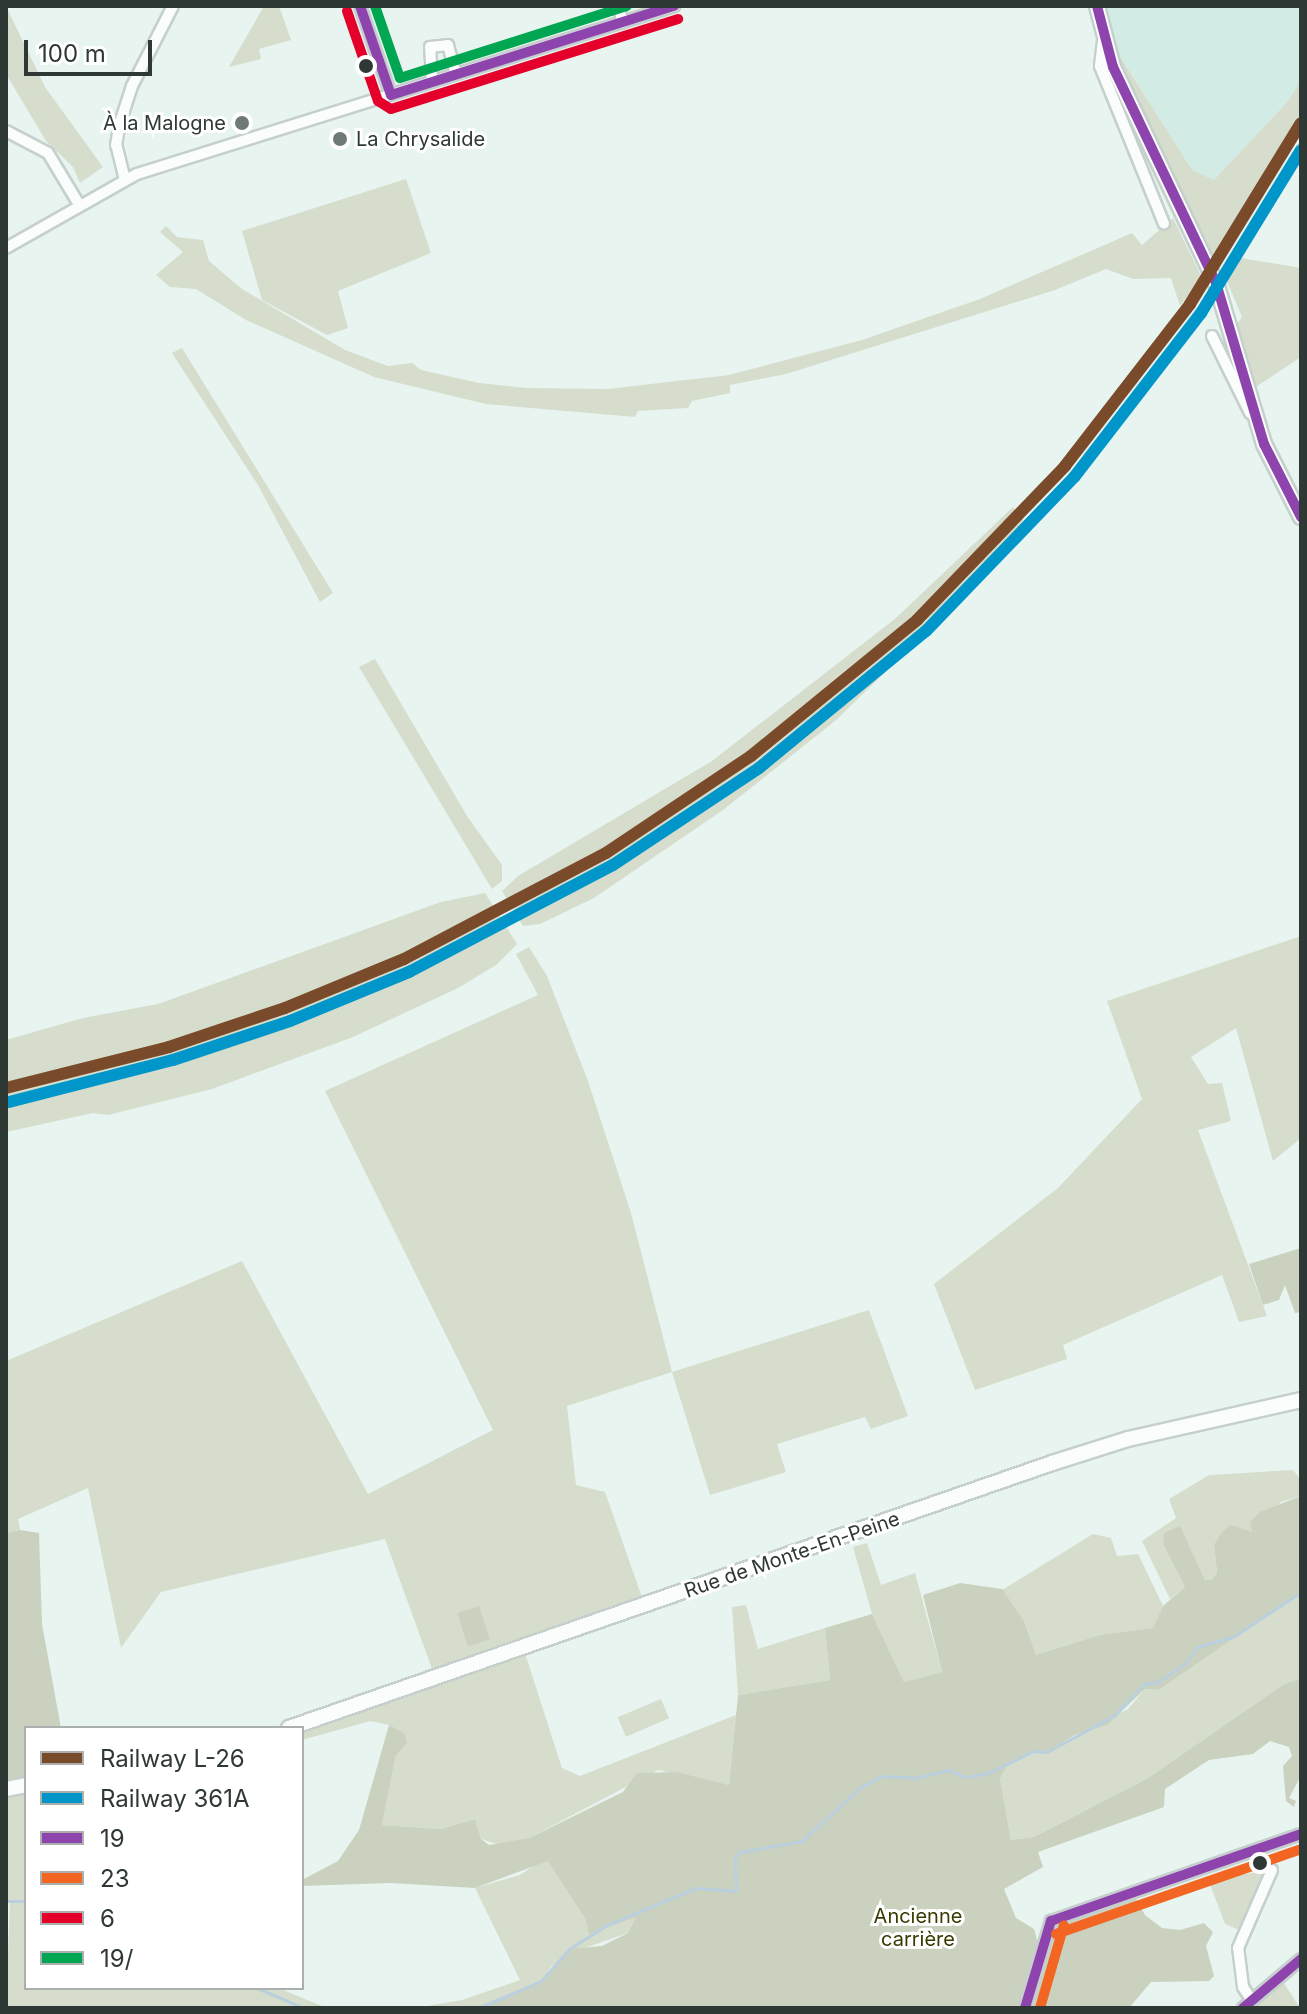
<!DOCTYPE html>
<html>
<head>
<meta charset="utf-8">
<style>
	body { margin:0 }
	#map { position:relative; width:1307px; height:2014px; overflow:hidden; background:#e7f4f0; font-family:Inter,sans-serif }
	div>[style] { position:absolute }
	.built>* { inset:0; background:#d3ebe5 }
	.green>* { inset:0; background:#d6ddcc; transform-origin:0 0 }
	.forest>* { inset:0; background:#cbd1bf; transform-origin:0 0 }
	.stream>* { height:3px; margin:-1.5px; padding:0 1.5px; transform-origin:1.5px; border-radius:1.5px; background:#bad0de }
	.roads { filter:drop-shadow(2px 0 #c5d0cd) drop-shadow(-2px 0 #c5d0cd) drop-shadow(0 2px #c5d0cd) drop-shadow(0 -2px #c5d0cd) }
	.street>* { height:10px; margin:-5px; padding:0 5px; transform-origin:5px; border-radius:5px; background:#fbfdfd }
	.secondary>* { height:14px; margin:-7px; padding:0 7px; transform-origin:7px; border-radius:7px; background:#fbfdfd }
	.bus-1>* { height:10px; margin:-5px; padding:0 5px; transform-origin:5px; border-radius:5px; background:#8e44ad }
	.bus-2>* { height:10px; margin:-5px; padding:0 5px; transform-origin:5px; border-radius:5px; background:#f26522 }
	.bus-3>* { height:10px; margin:-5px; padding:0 5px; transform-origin:5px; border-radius:5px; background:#e4002b }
	.bus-4>* { height:10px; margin:-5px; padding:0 5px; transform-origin:5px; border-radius:5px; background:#00a651 }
	.rail-1>* { height:12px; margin:-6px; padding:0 6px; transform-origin:6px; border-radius:6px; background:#7a4b2a }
	.rail-2>* { height:12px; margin:-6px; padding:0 6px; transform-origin:6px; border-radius:6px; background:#0096ca }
	.dots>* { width:22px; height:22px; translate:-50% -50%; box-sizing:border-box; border:4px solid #fff; border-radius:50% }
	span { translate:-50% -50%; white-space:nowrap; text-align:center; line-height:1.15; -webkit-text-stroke:6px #fff; paint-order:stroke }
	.poi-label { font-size:20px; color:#2e3835 }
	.right { translate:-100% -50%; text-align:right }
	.left { translate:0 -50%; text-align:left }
	.street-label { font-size:20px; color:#2e3835 }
	.park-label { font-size:20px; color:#3b3a02 }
	.frame { position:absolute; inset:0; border:8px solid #2e3835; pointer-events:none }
	.legend { position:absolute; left:24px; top:1726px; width:280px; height:264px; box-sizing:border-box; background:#fff; border:2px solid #abafae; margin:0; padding:10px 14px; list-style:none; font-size:24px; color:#2e3835 }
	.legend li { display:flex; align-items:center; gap:16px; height:40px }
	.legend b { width:40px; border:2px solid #abafae }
	.scale { position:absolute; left:24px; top:40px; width:128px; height:36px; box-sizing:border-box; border:4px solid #2e3835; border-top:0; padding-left:10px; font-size:24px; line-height:28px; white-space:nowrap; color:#2e3835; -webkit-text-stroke:6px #fff; paint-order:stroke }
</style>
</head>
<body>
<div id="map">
	<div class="built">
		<div style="clip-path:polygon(1106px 6px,1301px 6px,1301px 79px,1289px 100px,1214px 180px,1192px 170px,1116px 50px)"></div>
	</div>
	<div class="green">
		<div style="clip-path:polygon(6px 6px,45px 87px,103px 167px,80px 183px,73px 167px,46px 141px,6px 74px)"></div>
		<div style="clip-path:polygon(264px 6px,279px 6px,291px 40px,259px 49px,261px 59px,229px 67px)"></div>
		<div style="clip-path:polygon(1097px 6px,1106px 6px,1116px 50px,1192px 170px,1214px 180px,1289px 100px,1301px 79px,1301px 116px,1215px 258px,1113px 67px)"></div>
		<div style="clip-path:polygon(406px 179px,431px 253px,338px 291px,348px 328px,327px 335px,262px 300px,242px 231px)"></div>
		<div style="clip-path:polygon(1173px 218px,1202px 278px,1180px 306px,1171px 278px,1133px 279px,1106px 269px,1055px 290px,786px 374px,730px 385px,730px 393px,692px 401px,688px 408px,638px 411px,635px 417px,486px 404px,374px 377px,246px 320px,196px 289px,170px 287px,156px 275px,183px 252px,160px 232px,166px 226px,177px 237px,203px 240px,209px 261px,242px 289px,345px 350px,388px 366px,412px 363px,421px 370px,479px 383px,527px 388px,608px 389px,729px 375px,862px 340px,980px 299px,1132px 233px,1142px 245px)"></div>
		<div style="clip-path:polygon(1241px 258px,1301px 268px,1301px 357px,1254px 388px,1232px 331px,1242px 317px,1224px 274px)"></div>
		<div style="clip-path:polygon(182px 348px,333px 593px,320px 602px,258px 485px,172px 353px)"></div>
		<div style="clip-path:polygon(1013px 507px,1031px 531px,835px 721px,723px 810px,594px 898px,540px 924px,523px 926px,502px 891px,518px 876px,712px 761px,896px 618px)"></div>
		<div style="clip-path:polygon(375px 659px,467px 816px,502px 865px,502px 881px,492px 889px,359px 667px)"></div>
		<div style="clip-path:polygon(485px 893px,517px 944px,496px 965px,458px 988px,353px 1037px,212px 1089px,108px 1115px,93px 1113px,6px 1132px,6px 1040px,83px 1018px,158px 1004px,441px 902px)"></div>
		<div style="clip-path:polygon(1301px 936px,1301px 1138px,1273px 1161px,1236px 1028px,1191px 1057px,1208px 1084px,1222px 1083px,1231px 1121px,1198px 1130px,1267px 1316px,1239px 1322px,1222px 1275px,1063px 1345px,1067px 1359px,975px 1390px,934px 1284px,1058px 1188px,1142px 1099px,1107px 1001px)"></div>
		<div style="clip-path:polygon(529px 947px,547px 976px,588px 1081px,631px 1213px,672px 1372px,869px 1310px,908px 1416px,871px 1429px,865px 1417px,777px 1444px,786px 1472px,710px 1495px,672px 1372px,567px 1406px,576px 1485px,605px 1492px,645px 1606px,524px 1650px,562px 1768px,580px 1776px,736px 1715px,729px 1785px,658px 1770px,529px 1838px,500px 1845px,481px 1839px,475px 1819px,441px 1829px,382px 1825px,396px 1755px,396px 1729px,389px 1725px,370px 1721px,302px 1740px,302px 1728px,436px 1680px,385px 1539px,161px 1592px,121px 1648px,88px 1488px,18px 1519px,20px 1530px,6px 1533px,6px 1361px,242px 1261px,368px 1494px,493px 1430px,325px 1091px,538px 995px,516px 954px)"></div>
		<div style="clip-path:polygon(1293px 1470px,1301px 1480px,1301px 1496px,1281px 1502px,1253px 1532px,1214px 1545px,1217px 1573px,1211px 1580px,1205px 1580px,1180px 1527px,1163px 1544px,1185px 1587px,1170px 1599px,1142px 1541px,1176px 1518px,1169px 1499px,1209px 1475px)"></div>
		<div style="clip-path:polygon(1093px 1534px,1111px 1538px,1117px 1556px,1138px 1554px,1163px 1606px,1154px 1628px,1099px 1635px,1036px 1655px,1024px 1621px,1002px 1590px)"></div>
		<div style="clip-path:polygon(867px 1543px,881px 1585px,915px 1573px,942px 1672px,904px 1682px,872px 1614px,853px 1547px)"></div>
		<div style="clip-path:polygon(1301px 1592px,1301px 1678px,1284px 1684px,1148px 1778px,1034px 1837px,1011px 1840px,1000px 1778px,1010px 1762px,1063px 1743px,1128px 1709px,1145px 1689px,1159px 1690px)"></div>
		<div style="clip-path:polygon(746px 1605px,758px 1649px,825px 1628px,830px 1680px,738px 1695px,732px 1607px)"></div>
		<div style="left:661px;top:1699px;width:21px;height:47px;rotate:67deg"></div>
		<div style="clip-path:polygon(26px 1786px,26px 1988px,278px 1988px,327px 2008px,6px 2008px,10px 1901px,6px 1901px,6px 1791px)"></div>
		<div style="clip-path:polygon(541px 1861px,549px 1861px,586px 1920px,607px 1925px,637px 1916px,628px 1933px,576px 1951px,551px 1967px,541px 1981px,484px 2008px,416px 2008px,462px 2000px,520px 1980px,475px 1888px,520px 1875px)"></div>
		<div style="clip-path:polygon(1268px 1871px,1239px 1930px,1225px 1924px,1208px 1879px)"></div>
		<div style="clip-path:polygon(1282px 1980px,1300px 2008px,1253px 2008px,1262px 1999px)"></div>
	</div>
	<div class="forest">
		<div style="clip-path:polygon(1301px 1248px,1301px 1312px,1295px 1313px,1285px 1285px,1279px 1300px,1263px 1305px,1249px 1264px)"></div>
		<div style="clip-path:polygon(1301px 1496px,1301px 1592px,1159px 1690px,1145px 1689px,1107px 1725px,1075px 1735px,1047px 1752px,1030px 1753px,1010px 1762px,1000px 1778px,1011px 1840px,1034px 1837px,1148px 1778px,1284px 1684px,1301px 1678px,1301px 1776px,1289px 1798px,1296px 1801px,1294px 1807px,1286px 1801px,1283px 1766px,1292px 1756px,1289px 1747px,1270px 1741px,1253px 1754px,1209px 1760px,1165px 1789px,1164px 1807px,1038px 1852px,1043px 1867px,1004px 1889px,1016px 1918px,1034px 1929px,1039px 1947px,1051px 1921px,1132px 1892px,1145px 1915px,1162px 1928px,1180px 1930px,1204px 1923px,1213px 1932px,1206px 1946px,1214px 1976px,1209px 1981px,1151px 1982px,1129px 2008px,484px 2008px,540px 1981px,569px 1949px,602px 1946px,628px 1933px,636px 1917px,589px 1934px,586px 1920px,548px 1861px,475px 1888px,390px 1883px,302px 1886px,302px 1880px,338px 1861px,359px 1830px,389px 1725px,404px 1733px,407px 1743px,396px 1755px,382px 1825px,441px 1829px,475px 1819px,481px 1839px,489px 1845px,529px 1838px,623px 1792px,637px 1773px,676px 1772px,729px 1785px,738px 1695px,830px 1680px,825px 1628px,872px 1614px,904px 1682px,942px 1672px,923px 1595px,960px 1583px,1002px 1589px,1024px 1621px,1036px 1655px,1099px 1635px,1153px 1628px,1163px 1606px,1185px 1587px,1163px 1544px,1164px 1533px,1180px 1526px,1205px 1580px,1211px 1580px,1217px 1573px,1214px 1545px,1223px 1531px,1231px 1525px,1252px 1532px,1250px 1522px,1260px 1512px)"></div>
		<div style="clip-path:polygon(20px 1530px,39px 1533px,42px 1624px,61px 1728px,26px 1728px,26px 1785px,6px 1789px,6px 1533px)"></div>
		<div style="left:479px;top:1606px;width:35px;height:23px;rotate:72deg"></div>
	</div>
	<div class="stream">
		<div style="left:6px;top:1901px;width:20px"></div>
		<div style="left:257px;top:1988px;width:51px;rotate:23.1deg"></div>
		<div style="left:478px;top:2008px;width:69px;rotate:-23.2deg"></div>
		<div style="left:541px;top:1981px;width:43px;rotate:-48.8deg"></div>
		<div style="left:569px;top:1949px;width:45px;rotate:-32.3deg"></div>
		<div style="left:607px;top:1925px;width:96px;rotate:-22.6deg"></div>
		<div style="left:696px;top:1888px;width:40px;rotate:4.3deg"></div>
		<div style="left:736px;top:1891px;width:34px;rotate:-92deg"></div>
		<div style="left:735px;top:1857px;width:7px;rotate:-45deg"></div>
		<div style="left:740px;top:1852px;width:63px;rotate:-10.1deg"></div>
		<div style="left:802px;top:1841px;width:80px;rotate:-42.5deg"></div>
		<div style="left:861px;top:1787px;width:24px;rotate:-28deg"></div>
		<div style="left:882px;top:1776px;width:34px;rotate:3deg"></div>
		<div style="left:916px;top:1778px;width:34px;rotate:-14deg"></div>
		<div style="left:949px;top:1770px;width:17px;rotate:25deg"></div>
		<div style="left:964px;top:1777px;width:24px;rotate:-9deg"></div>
		<div style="left:988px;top:1773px;width:51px;rotate:-25.6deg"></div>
		<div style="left:1034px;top:1751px;width:13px;rotate:4deg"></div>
		<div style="left:1047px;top:1752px;width:77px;rotate:-28.6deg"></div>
		<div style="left:1115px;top:1715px;width:42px;rotate:-46.9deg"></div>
		<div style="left:1144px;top:1684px;width:14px;rotate:-8deg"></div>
		<div style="left:1158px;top:1682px;width:32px;rotate:-34deg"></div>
		<div style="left:1185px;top:1664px;width:21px;rotate:-55deg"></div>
		<div style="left:1197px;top:1647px;width:37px;rotate:-16deg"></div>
		<div style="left:1233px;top:1637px;width:82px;rotate:-33.5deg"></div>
	</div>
	<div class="roads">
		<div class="street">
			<div style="left:360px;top:6px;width:94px;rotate:70.8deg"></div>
			<div style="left:618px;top:6px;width:17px;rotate:73deg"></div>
			<div style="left:1103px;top:41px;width:25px;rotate:97deg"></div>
			<div style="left:1100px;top:66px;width:170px;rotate:67.9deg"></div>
			<div style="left:432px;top:82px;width:35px;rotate:-93deg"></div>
			<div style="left:430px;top:47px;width:18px;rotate:-6deg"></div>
			<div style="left:448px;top:45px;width:30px;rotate:75deg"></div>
			<div style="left:6px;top:131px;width:47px;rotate:27.6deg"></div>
			<div style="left:48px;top:153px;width:62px;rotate:58.9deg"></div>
			<div style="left:125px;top:180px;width:36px;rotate:-104deg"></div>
			<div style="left:116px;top:145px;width:22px;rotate:-80deg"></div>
			<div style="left:120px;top:123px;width:39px;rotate:-72deg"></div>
			<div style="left:132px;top:86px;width:90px;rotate:-62.9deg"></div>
			<div style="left:6px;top:248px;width:150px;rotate:-29.5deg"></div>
			<div style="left:137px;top:174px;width:563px;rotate:-17.37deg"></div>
			<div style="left:1212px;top:336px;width:86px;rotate:63.7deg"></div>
			<div style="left:1251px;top:1999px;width:14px;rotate:-124deg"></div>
			<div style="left:1243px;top:1987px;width:39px;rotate:-97deg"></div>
			<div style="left:1238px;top:1948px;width:85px;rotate:-66.4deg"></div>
			<div style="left:1025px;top:2008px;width:91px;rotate:-73.4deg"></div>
			<div style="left:1051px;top:1921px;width:265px;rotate:-19.2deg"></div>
			<div style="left:1243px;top:2008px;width:76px;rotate:-40.2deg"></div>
		</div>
		<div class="secondary">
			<div style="left:1097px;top:6px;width:63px;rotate:75.3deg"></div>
			<div style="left:1113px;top:67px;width:239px;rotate:64.5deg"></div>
			<div style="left:1216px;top:283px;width:168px;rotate:73.4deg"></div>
			<div style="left:1264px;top:444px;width:82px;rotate:63.1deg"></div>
			<div style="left:289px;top:1728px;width:808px;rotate:-19.15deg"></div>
			<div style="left:1052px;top:1463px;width:80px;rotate:-17.5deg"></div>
			<div style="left:1128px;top:1439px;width:177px;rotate:-12.7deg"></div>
			<div style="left:6px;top:1789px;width:20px;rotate:-11deg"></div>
		</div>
	</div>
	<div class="bus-1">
		<div style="left:360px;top:6px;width:94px;rotate:70.8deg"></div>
		<div style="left:1097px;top:6px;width:63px;rotate:75.3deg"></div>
		<div style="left:1113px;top:67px;width:239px;rotate:64.5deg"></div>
		<div style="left:1216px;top:283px;width:168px;rotate:73.4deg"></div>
		<div style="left:1264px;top:444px;width:82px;rotate:63.1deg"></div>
		<div style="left:391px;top:95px;width:297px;rotate:-17.5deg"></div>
		<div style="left:1051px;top:1921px;width:265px;rotate:-19.2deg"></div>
		<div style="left:1025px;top:2008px;width:91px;rotate:-73.4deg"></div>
		<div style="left:1243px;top:2008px;width:76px;rotate:-40.2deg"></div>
	</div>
	<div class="bus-2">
		<div style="left:1056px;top:1934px;width:259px;rotate:-19.1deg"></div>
		<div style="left:1040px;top:2008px;width:86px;rotate:-73.9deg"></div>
	</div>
	<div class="bus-3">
		<div style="left:347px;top:11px;width:95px;rotate:71deg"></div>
		<div style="left:378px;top:101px;width:15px;rotate:32deg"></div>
		<div style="left:391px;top:109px;width:301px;rotate:-17.4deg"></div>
	</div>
	<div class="bus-4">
		<div style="left:375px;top:6px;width:76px;rotate:70.9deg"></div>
		<div style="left:400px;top:78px;width:238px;rotate:-17.6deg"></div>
	</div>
	<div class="rail-1">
		<div style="left:6px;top:1088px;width:168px;rotate:-14.1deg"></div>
		<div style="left:169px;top:1047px;width:122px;rotate:-18.6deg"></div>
		<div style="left:285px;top:1008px;width:129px;rotate:-22.4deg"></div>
		<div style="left:404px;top:959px;width:228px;rotate:-27.7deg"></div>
		<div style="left:606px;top:853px;width:174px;rotate:-33.8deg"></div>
		<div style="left:751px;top:756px;width:215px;rotate:-39.3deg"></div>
		<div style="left:917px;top:620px;width:214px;rotate:-46.1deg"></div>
		<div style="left:1065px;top:466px;width:205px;rotate:-52.3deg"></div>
		<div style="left:1190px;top:304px;width:212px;rotate:-58.5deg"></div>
	</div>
	<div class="rail-2">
		<div style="left:9px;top:1102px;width:169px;rotate:-14.4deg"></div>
		<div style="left:173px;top:1060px;width:123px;rotate:-18.4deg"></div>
		<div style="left:290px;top:1021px;width:129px;rotate:-22.4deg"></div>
		<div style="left:409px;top:972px;width:230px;rotate:-27.7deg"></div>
		<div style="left:613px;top:865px;width:175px;rotate:-33.6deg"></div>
		<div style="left:759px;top:768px;width:216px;rotate:-39.4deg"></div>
		<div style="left:926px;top:631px;width:215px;rotate:-46.1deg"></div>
		<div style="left:1075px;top:476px;width:206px;rotate:-52.3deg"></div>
		<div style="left:1201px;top:313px;width:191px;rotate:-58.5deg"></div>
	</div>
	<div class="dots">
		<div style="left:366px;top:66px;background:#2e3835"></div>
		<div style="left:242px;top:123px;background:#6f7a76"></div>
		<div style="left:340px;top:139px;background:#6f7a76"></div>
		<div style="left:1260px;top:1863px;background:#2e3835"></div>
	</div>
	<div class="poi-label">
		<span class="right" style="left:226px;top:123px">À la Malogne</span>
		<span class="left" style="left:356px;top:139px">La Chrysalide</span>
	</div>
	<div class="street-label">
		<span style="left:792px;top:1555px;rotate:-19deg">Rue de Monte-En-Peine</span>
	</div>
	<div class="park-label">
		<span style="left:918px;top:1928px">Ancienne<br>carrière</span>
	</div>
	<div class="frame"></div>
	<ul class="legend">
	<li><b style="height:10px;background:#7a4b2a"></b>Railway L-26</li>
	<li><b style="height:10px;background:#0096ca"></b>Railway 361A</li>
	<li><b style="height:10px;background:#8e44ad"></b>19</li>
	<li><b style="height:10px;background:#f26522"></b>23</li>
	<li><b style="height:10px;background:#e4002b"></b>6</li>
	<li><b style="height:10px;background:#00a651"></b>19/</li>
	</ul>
	<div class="scale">100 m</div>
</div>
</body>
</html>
